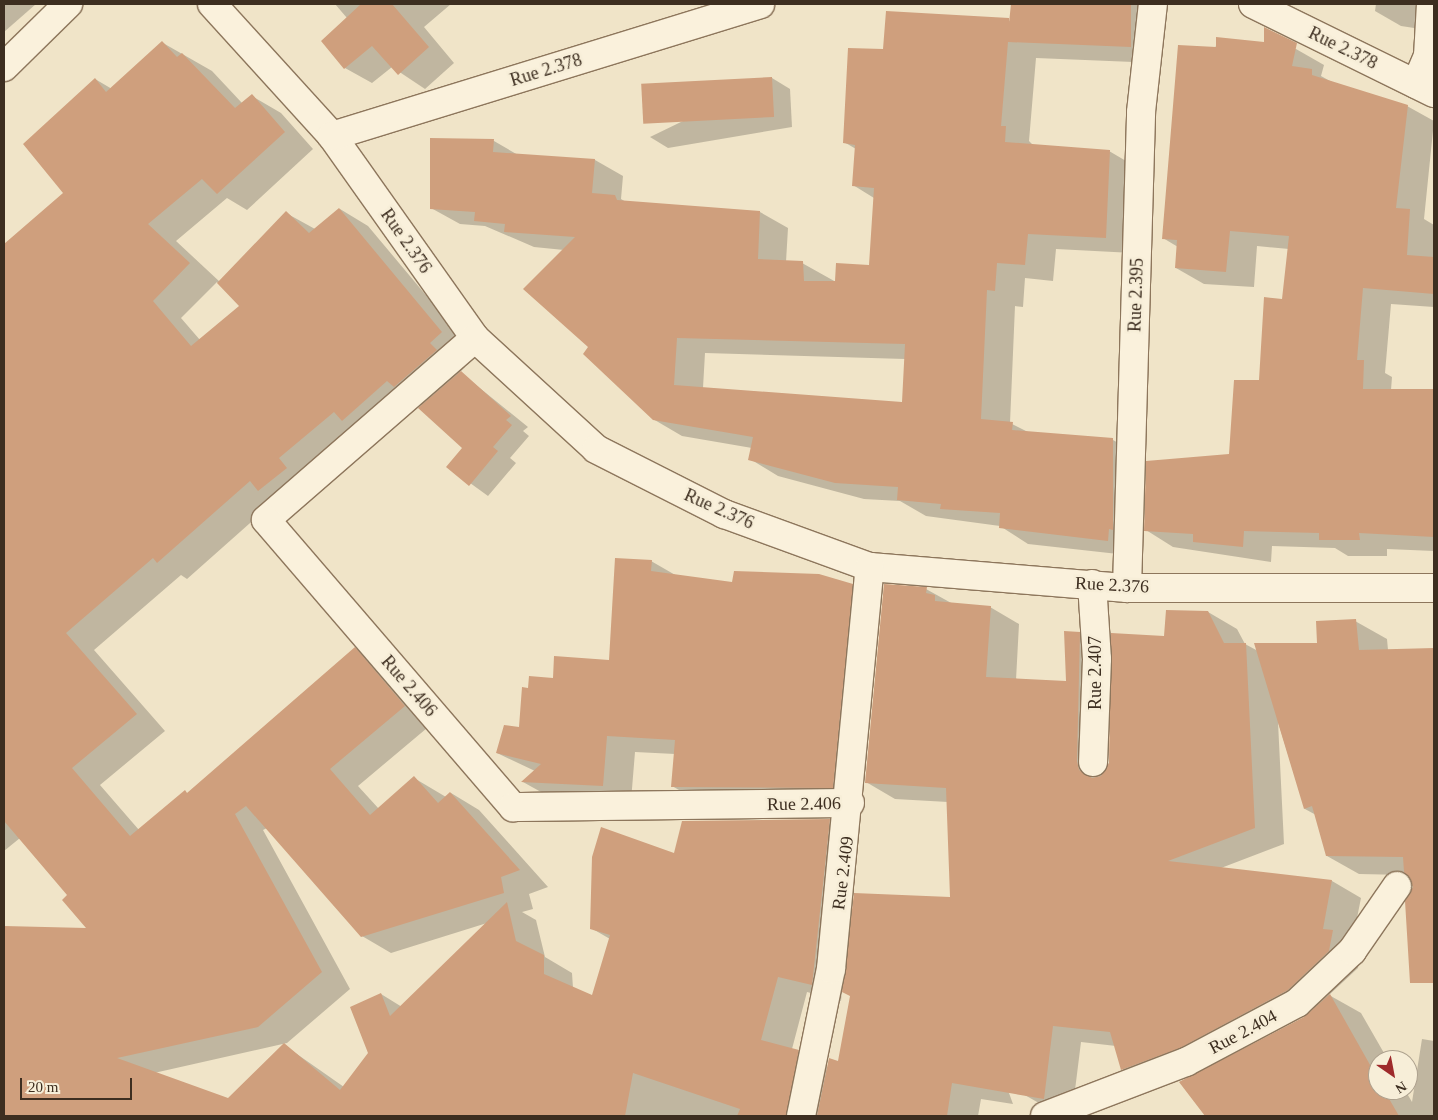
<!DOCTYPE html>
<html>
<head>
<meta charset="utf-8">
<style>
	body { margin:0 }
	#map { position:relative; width:1438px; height:1120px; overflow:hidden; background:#f0e4c8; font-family:Georgia,serif }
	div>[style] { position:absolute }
	.shadow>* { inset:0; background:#0003 }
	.building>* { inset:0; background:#cf9f7d; transform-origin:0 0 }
	.roads { filter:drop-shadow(1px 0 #8d765c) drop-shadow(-1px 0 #8d765c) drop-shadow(0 1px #8d765c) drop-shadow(0 -1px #8d765c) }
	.minor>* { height:28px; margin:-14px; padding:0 14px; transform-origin:14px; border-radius:14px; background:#faf1dc }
	.secondary>* { height:28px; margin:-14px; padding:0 14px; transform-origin:14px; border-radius:14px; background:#faf1dc }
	span { translate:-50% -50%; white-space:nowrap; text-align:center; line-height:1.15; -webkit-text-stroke:5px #f7eed8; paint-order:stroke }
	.street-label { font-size:18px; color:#3d2e20 }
	.frame { position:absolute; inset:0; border:5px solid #3d2e20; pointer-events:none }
	.north { position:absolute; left:1368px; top:1050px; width:50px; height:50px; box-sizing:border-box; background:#f7eed8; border:1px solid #ada18e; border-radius:50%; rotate:147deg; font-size:14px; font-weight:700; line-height:20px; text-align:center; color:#3d2e20 }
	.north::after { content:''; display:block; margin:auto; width:18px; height:22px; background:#9e2a2b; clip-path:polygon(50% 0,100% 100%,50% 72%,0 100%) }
	.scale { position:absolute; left:20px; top:1078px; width:112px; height:22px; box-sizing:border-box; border:2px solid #3d2e20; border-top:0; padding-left:6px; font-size:15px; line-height:18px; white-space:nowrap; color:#3d2e20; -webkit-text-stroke:4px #f7eed8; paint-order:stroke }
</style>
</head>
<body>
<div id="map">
	<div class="shadow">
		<div style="clip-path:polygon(4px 4px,36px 4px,4px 32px)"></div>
		<div style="clip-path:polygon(335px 4px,451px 4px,424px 27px,454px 63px,425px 89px,392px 67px,372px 83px,345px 68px,347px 18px)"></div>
		<div style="clip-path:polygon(evenodd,1012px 4px,1150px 4px,1158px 63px,1036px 58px,1029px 141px,1034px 146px,1109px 151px,1138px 168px,1133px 253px,1056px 249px,1053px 281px,1025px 278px,1023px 307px,1015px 306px,1010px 423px,1028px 432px,1113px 440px,1141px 456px,1136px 556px,1028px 544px,1000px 526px,926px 516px,900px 501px,864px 499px,778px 476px,750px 459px,752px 448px,682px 436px,653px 419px,590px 347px,564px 250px,534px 247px,485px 226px,460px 224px,431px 208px,431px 139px,494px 141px,518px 155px,595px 160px,623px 176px,621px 199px,626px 202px,760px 212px,788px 228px,786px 262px,802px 263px,836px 282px,870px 266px,874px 198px,853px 185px,856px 149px,844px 142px,884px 51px,1010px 21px,1012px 4px,705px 353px,905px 359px,903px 403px,703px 388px,705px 353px)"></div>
		<div style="clip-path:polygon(1376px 4px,1434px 4px,1434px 31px,1401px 26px,1375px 11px)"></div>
		<div style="clip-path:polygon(1218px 38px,1296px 49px,1324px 65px,1321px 76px,1339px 86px,1407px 106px,1434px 121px,1424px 219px,1434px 225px,1434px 307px,1391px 304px,1385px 373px,1392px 377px,1391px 390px,1434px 390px,1434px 551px,1387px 549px,1387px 556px,1348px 556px,1335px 548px,1272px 546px,1271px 562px,1173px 547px,1146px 530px,1230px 455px,1260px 381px,1283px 300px,1289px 249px,1257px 246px,1254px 287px,1204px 284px,1176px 268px,1178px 247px,1163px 238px)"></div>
		<div style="clip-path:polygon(evenodd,163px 43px,212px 71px,242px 103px,252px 96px,281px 113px,313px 149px,247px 210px,227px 198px,176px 241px,220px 282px,286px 213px,315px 229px,340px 209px,368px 226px,471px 349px,458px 360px,465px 367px,460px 372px,528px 427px,523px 431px,529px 436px,510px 458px,516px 463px,488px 496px,448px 467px,464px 448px,415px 398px,276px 500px,187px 579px,181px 575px,94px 650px,165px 731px,100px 785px,139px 830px,185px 792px,188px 794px,355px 649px,384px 665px,433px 723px,358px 786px,379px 809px,414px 778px,446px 797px,451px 793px,479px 810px,548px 887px,529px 894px,533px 909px,522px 912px,536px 920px,545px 957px,572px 973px,573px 988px,593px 997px,610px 939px,591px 928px,674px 854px,830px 820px,858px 837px,848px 954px,951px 899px,948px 802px,895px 799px,866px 782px,926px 589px,953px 604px,990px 607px,1019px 624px,1016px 680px,1067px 683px,1079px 633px,1108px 650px,1106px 769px,1165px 637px,1208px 612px,1237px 629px,1245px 644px,1258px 651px,1318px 644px,1355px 621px,1387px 639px,1388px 650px,1434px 649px,1434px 975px,1408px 929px,1414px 887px,1406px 875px,1359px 874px,1327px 856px,1316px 815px,1305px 809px,1278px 722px,1284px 844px,1221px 868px,1332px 881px,1361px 898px,1352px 943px,1361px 948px,1358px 968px,1329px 995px,1361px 1013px,1388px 1060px,1378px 1060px,1378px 1090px,1405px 1090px,1412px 1102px,1422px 1039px,1434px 1041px,1434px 1116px,1206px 1116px,1180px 1082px,1305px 1018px,1315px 1007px,1209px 1064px,1151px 1086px,1122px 1069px,1116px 1046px,1081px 1042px,1072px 1114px,1053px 1111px,1023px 1094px,994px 1052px,1013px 1104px,981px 1099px,978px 1116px,4px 1116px,4px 928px,89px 930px,69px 895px,20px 838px,4px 851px,4px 247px,65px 193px,95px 79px,112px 89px,163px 43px,217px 282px,241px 306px,200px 340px,181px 318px,217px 282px,163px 43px,267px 828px,362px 936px,391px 953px,487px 923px,402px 1007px,381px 994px,369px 1054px,344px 1087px,284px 1045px,228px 1099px,154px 1073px,287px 1043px,350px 989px,263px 830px,267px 828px,163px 43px,842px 991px,851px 996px,839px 1062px,828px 1068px,792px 1049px,807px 992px,841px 1001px,842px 991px)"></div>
		<div style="clip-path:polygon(772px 78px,790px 89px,792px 127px,668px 148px,650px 137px)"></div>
		<div style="clip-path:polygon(651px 561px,677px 576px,733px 584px,852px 585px,880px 601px,860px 803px,700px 802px,672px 786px,675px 754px,635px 752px,631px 801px,550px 797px,523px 782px,535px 771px,497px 753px,521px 728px,529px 689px,610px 661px)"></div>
	</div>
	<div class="building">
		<div style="clip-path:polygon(361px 4px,392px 4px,429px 47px,398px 75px,372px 46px,344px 69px,321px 41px)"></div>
		<div style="clip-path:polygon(evenodd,1011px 4px,1131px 4px,1131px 47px,1008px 42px,1001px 126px,1006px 126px,1005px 142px,1110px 150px,1106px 238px,1028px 234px,1025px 265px,997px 263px,995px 291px,987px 290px,981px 419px,1013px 422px,1012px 430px,1113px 438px,1113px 530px,1109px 529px,1108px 541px,999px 528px,1000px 513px,940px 509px,941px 504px,897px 500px,898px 487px,835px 483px,748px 460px,753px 437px,653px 420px,583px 354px,588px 347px,523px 289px,575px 237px,504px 232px,505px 224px,474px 221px,475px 212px,430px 209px,430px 138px,494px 139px,493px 152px,595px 159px,592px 193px,615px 195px,617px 200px,760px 211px,758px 259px,803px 261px,804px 281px,835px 281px,836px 263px,869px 265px,874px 188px,852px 186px,855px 145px,843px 143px,848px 48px,883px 49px,886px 11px,1009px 18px,1009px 23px,1011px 4px,677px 338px,905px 344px,902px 402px,674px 385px,677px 338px)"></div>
		<div style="clip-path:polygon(1264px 27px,1297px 43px,1292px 66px,1312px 69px,1312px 75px,1408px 105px,1396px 208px,1410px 209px,1407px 255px,1434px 257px,1434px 294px,1363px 288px,1357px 360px,1364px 360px,1363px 389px,1434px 389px,1434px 537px,1359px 533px,1360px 540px,1319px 540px,1319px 533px,1244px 531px,1243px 547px,1193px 542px,1193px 534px,1144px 531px,1146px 461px,1229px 454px,1234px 380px,1259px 380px,1264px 297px,1282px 299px,1289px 236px,1230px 231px,1226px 272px,1175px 268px,1177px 240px,1162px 239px,1178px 45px,1216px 47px,1216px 37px,1264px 42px)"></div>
		<div style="clip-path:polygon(162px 41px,177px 57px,182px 53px,235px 108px,252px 94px,285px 132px,217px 194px,202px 179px,148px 224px,190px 263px,153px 301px,191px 346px,239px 306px,217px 283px,286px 211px,309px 233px,339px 208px,442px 332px,430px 343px,437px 350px,394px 387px,387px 381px,342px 421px,334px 412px,279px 458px,287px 468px,258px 491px,250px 481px,157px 563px,153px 558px,66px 633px,137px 714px,72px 768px,130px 836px,185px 790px,187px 793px,355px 647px,405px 706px,330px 769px,370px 815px,414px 776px,438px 803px,450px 792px,520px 870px,501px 877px,504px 893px,361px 937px,246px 806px,235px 814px,322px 972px,258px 1027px,117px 1058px,228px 1098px,284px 1043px,340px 1090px,368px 1053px,350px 1007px,381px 993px,390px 1016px,507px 902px,516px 941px,544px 955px,544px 974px,592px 995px,610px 935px,590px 929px,592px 857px,601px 827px,674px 853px,682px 821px,830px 819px,812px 985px,778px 977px,761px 1040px,799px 1050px,786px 1116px,737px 1116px,740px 1109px,633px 1073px,625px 1116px,4px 1116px,4px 926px,86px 928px,62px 900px,67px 895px,4px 821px,4px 244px,63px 193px,23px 144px,95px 78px,106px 92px)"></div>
		<div style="left:772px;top:77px;width:40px;height:131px;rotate:87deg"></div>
		<div style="clip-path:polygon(461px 371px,511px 416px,506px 420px,512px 425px,493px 447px,498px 451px,469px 486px,446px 467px,462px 448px,418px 408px)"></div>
		<div style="clip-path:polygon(615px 558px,652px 560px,651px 571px,732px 582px,734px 571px,819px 574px,853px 584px,833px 788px,671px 787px,675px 740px,607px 736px,603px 786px,521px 782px,541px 764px,496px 753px,504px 725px,519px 727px,522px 687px,528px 688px,529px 676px,553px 678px,554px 656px,609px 660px)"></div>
		<div style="clip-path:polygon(884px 584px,927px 587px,926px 593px,935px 595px,935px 601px,991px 606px,986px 677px,1066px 681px,1064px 631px,1080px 632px,1077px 761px,1079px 770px,1092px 778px,1101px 776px,1109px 763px,1111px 633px,1164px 636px,1166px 610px,1208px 611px,1224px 643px,1246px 643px,1255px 828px,1168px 861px,1332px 880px,1323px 929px,1333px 930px,1329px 951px,1288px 990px,1180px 1048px,1121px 1070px,1110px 1032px,1053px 1026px,1044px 1099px,952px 1083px,947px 1116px,817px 1116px,829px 1058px,838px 1061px,850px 996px,842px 992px,854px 893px,950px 897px,946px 788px,865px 783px)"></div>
		<div style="clip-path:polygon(1356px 619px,1359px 650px,1434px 648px,1434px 983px,1410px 983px,1405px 901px,1413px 887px,1404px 872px,1403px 857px,1326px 856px,1312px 806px,1304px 809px,1254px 643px,1317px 643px,1316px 621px)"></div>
		<div style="clip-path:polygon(1330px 994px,1378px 1079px,1378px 1090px,1384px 1090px,1399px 1116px,1205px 1116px,1179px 1082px,1304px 1017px)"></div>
	</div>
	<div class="roads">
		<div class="minor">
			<div style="left:212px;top:4px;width:178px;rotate:47.7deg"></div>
			<div style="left:332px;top:136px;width:247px;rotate:54.7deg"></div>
			<div style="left:475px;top:338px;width:164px;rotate:42.5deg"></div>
			<div style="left:596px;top:449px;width:144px;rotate:26.9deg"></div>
			<div style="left:724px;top:514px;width:155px;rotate:20deg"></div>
			<div style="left:870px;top:567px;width:258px;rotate:4.7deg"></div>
			<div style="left:1127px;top:588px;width:307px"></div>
			<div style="left:1253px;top:4px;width:202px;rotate:26.2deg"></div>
			<div style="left:1416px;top:84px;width:30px;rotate:-67deg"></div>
			<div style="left:1428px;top:56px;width:52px;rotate:-86.7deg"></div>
			<div style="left:332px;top:136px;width:448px;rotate:-17.1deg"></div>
			<div style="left:475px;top:338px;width:277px;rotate:139deg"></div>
			<div style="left:266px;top:520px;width:379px;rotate:49.3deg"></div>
			<div style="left:513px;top:807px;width:337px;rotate:-0.7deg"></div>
			<div style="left:1092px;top:584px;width:75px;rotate:86.2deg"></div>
			<div style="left:1097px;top:659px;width:103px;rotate:92.2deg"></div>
			<div style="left:1127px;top:588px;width:476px;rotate:-88.3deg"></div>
			<div style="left:1141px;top:112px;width:109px;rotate:-83.7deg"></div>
			<div style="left:801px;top:1116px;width:150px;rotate:-78.5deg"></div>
			<div style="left:831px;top:969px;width:404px;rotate:-84.5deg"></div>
			<div style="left:1045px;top:1116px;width:151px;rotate:-21deg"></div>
			<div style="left:1186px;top:1062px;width:126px;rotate:-28deg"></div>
			<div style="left:1297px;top:1003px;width:76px;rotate:-43.4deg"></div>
			<div style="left:1352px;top:951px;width:79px;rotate:-55.3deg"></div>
		</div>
		<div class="secondary">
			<div style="left:4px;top:67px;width:90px;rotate:-44.5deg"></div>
		</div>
	</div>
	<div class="street-label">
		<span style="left:1343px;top:48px;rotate:26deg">Rue 2.378</span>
		<span style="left:546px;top:70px;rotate:-17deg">Rue 2.378</span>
		<span style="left:406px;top:241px;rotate:55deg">Rue 2.376</span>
		<span style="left:1136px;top:295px;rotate:-88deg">Rue 2.395</span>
		<span style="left:719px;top:509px;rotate:24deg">Rue 2.376</span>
		<span style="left:1112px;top:585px;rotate:3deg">Rue 2.376</span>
		<span style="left:1095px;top:673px;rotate:-90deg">Rue 2.407</span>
		<span style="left:409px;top:686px;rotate:49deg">Rue 2.406</span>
		<span style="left:804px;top:804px;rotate:-1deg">Rue 2.406</span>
		<span style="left:843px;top:873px;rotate:-83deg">Rue 2.409</span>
		<span style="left:1243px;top:1032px;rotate:-28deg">Rue 2.404</span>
	</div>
	<div class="frame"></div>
	<div class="north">N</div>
	<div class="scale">20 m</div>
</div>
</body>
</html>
